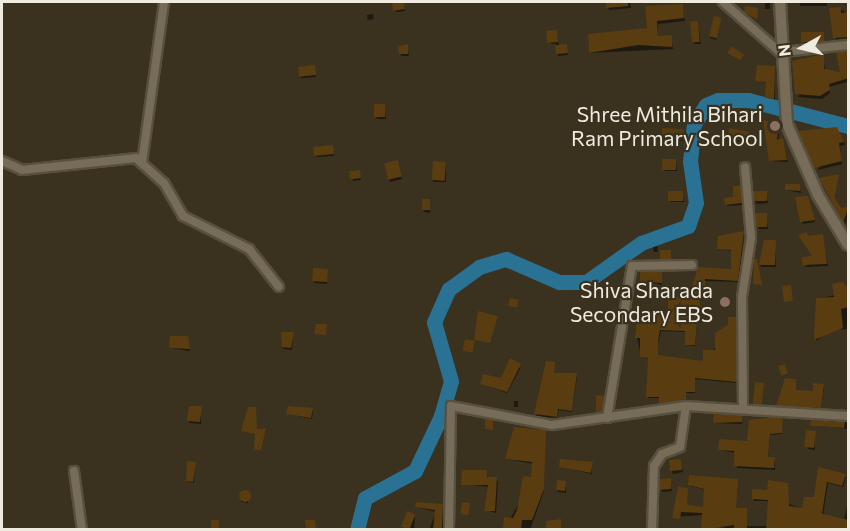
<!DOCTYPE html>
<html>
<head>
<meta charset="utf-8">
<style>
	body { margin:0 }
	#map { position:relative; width:850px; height:531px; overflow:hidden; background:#3a311f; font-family:Commissioner,sans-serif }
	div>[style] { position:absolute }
	.shadow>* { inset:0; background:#0007; transform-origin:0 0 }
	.river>* { height:15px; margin:-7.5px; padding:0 7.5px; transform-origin:7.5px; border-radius:7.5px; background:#2a7293 }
	.building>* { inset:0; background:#593d11; transform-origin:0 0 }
	.round { border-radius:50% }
	.roads { filter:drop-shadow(2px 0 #57503f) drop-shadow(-2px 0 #57503f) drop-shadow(0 2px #57503f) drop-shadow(0 -2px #57503f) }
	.minor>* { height:8px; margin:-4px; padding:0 4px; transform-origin:4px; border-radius:4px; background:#776c58 }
	.tertiary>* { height:10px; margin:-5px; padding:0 5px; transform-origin:5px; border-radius:5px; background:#776c58 }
	.dots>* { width:16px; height:16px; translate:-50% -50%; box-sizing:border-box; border:3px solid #3a311f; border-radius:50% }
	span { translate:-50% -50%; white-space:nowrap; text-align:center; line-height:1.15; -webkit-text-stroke:4.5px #3a311f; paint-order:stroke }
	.poi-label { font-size:21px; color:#f0ebdf }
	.right { translate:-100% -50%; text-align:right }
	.frame { position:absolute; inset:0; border:3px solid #f0ebdf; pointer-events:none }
	.north { position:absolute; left:772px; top:18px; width:60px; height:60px; -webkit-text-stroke:4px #3a311f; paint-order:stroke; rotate:262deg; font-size:16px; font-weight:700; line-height:24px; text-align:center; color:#f0ebdf }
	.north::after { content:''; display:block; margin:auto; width:21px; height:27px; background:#f0ebdf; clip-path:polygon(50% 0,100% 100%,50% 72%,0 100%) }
</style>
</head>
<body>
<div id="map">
	<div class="shadow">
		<div style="clip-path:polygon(394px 2px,404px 2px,405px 11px,396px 12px)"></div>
		<div style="clip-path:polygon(607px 2px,630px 2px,631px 8px,609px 10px)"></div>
		<div style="left:765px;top:2px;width:5px;height:7px"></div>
		<div style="left:800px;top:2px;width:27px;height:4px"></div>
		<div style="clip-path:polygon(682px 6px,685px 21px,658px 24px,658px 37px,671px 37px,673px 49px,590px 53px,590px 36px,649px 29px,646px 7px)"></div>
		<div style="clip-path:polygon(840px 9px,848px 14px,848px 38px,836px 39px)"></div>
		<div style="left:367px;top:15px;width:6px;height:5px;rotate:-9deg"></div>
		<div style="clip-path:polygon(721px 19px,716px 40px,710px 38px,709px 35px)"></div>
		<div style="clip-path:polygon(698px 23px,701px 44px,694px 44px,693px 42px)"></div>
		<div style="clip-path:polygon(556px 31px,559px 46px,566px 46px,568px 55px,558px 56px,556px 44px,549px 43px)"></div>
		<div style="clip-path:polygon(823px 36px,824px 43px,804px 43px)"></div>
		<div style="clip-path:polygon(407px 46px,409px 56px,402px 56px,400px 54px)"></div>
		<div style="clip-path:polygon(848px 49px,848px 94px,847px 82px,829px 87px,830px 93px,822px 99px,798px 97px,823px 55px,825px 71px,842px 73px,838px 53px)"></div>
		<div style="clip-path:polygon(314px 66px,316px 77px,301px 78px,300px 76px)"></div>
		<div style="clip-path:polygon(774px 68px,775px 100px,768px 100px,767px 83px,757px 80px)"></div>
		<div style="clip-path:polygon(384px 105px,386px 119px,377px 119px,376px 117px)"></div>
		<div style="clip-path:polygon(764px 122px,780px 126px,778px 141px,783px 141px,788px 162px,770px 161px)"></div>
		<div style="clip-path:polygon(683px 131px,685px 141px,664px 138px)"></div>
		<div style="clip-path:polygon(839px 132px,845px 145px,840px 146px,842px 164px,818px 170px)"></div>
		<div style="clip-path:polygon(748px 133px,747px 144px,729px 138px)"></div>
		<div style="clip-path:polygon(332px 147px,334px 156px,317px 157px,315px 155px)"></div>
		<div style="clip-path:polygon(676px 160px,677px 171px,665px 171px,664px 169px)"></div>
		<div style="clip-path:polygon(446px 163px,446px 182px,434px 182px,432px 180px)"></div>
		<div style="clip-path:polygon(399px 164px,402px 179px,390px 182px,389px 179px)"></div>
		<div style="clip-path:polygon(359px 171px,361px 180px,353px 181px,351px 172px)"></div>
		<div style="clip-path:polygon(838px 176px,835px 201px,840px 210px,848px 208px,846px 224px,821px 179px)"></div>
		<div style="clip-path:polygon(799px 185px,801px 193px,786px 190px)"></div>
		<div style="clip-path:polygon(741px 190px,742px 205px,727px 206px,726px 204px)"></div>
		<div style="clip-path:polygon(766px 192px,768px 203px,757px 204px,755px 201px)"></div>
		<div style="clip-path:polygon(682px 193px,684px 202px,671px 202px,670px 200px)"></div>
		<div style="clip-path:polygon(808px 200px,815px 222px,803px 224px,802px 221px)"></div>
		<div style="clip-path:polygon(429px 201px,430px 213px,424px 212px,423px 210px)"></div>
		<div style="clip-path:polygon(766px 215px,768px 229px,759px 229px,758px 227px)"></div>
		<div style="clip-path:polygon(744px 233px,739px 282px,705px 281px,705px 289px,696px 289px,703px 323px,697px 323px,695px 346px,687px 345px,687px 332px,661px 331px,658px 344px,658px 356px,705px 362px,735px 318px,737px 383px,695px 379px,695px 393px,686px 393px,686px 401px,661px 405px,661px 398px,648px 398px,649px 359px,641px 357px,637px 337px,690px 298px,699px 269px,733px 270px,733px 251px,719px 249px)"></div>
		<div style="clip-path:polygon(822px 236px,828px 266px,805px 267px,815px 258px)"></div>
		<div style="clip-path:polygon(775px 242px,776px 267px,762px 267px,760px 265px)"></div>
		<div style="clip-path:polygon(652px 244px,657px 244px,658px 252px,654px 252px)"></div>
		<div style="clip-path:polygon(670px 252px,671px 261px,663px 261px,661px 259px)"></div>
		<div style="clip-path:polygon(327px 271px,327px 284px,315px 283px,313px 281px)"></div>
		<div style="clip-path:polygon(661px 273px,662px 285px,641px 280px)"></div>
		<div style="clip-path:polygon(848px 292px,848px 329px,831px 330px,816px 341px,818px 299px)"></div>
		<div style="clip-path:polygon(293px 334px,292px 350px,284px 349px,283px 347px)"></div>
		<div style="clip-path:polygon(189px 344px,190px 351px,170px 348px)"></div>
		<div style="clip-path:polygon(554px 363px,554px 374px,577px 377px,572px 412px,559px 410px,557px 418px,536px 416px)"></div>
		<div style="clip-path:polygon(521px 367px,507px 393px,482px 384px,502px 380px)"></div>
		<div style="clip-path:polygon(796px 381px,796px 392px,814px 393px,824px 387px,821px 409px,778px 407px)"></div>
		<div style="left:514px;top:401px;width:4px;height:6px"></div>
		<div style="clip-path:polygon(201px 408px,201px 424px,190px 423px,188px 421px)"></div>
		<div style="clip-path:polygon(313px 410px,312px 419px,288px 414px)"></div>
		<div style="clip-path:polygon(741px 417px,742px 424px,714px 423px)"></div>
		<div style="clip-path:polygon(848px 419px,848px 429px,812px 425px,812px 421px)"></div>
		<div style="clip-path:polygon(782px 420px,782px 434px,770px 435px,768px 458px,775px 460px,775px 470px,737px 468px,736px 453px,720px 450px,748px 442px)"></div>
		<div style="clip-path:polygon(545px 431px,544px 491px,530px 530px,504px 530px,533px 478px,534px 464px,507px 459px)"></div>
		<div style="clip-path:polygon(815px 432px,815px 450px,808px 449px,807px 447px)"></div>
		<div style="clip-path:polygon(680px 461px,683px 472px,673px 474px,672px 471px)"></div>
		<div style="clip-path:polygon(195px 464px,194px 483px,188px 482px,187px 480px)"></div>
		<div style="clip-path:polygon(592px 464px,592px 474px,561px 467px)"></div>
		<div style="clip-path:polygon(819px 469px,846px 477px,843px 487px,828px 483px,823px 516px,844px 520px,848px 502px,848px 530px,736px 530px,704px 524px,703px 515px,673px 517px,687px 507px,705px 508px,706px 490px,691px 486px,691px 477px,736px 509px,746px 510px,747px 526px,768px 526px,769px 501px,754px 501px,753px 491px,803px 509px,815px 498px)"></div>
		<div style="clip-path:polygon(486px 472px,488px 478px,498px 481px,496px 513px,486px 510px,489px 487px,463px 484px)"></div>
		<div style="clip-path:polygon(670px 480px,672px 491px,662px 492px,661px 489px)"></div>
		<div style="clip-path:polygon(565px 483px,566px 493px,558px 492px,557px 490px)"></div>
		<div style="clip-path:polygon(242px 491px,248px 492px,248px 503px,241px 502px)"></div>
		<div style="clip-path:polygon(443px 505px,443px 530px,429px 530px,436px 512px,417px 507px)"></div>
		<div style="clip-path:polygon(408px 513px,415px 517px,414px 530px,402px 530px)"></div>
	</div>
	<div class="river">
		<div style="left:357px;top:530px;width:33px;rotate:-76deg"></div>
		<div style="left:365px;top:498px;width:57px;rotate:-28.4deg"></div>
		<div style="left:415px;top:471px;width:61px;rotate:-64.7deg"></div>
		<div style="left:441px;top:416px;width:36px;rotate:-74deg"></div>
		<div style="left:451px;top:381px;width:61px;rotate:-106.1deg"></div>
		<div style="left:434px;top:322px;width:36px;rotate:-66deg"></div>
		<div style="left:449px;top:289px;width:37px;rotate:-36deg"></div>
		<div style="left:479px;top:267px;width:28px;rotate:-17deg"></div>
		<div style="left:506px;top:259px;width:58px;rotate:23.5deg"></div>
		<div style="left:559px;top:282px;width:27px"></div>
		<div style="left:586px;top:282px;width:67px;rotate:-35.3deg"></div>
		<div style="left:641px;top:243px;width:50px;rotate:-19.9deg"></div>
		<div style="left:688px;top:226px;width:24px;rotate:-71deg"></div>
		<div style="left:696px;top:203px;width:42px;rotate:-98.1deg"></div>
		<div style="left:690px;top:161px;width:37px;rotate:-84deg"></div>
		<div style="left:694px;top:124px;width:22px;rotate:-58deg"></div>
		<div style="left:706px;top:105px;width:13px;rotate:-23deg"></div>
		<div style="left:718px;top:100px;width:30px"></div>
		<div style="left:748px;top:100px;width:103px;rotate:14.6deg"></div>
	</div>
	<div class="building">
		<div style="clip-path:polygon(392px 2px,404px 2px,405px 9px,393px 11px)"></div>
		<div style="clip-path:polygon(606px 2px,628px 2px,628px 6px,606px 8px)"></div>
		<div style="clip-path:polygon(683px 4px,684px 18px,657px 21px,658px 36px,672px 35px,672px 47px,638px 45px,589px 53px,588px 34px,647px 28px,645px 6px)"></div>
		<div style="clip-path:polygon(745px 6px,758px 8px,757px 19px,744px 12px)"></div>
		<div style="clip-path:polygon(841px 7px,841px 13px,849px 12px,849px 37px,833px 38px,829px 8px)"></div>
		<div style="left:714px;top:16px;width:8px;height:21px;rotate:14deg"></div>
		<div style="left:698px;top:21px;width:21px;height:8px;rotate:85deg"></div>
		<div style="left:557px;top:30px;width:12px;height:11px;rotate:85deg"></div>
		<div style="left:824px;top:32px;width:10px;height:23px;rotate:90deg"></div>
		<div style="clip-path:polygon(408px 44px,408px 54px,399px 54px,398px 46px)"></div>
		<div style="left:567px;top:44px;width:9px;height:12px;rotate:84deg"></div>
		<div style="clip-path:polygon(732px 46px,744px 55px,740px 60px,727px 53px)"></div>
		<div style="clip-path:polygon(849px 51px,849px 78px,829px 84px,830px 90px,820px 96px,795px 94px,792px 61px,824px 54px,824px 69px,840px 72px,836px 52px)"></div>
		<div style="left:315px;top:65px;width:10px;height:17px;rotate:84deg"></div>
		<div style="clip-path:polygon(757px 65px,775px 66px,774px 99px,765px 98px,766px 82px,755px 81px)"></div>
		<div style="left:374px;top:104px;width:11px;height:13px"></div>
		<div style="clip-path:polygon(763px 120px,779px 123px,777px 140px,783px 138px,787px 160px,769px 161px)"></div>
		<div style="clip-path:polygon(837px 127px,844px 142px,839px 143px,842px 161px,814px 168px,798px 131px)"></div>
		<div style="left:662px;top:128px;width:22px;height:10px;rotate:3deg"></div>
		<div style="left:729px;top:128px;width:20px;height:10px;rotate:11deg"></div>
		<div style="left:333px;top:145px;width:9px;height:20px;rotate:84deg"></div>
		<div style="left:662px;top:159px;width:14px;height:11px"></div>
		<div style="left:398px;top:160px;width:17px;height:14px;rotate:77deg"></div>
		<div style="left:433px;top:161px;width:13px;height:19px;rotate:4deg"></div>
		<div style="left:360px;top:170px;width:8px;height:11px;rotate:83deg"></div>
		<div style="clip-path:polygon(839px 174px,835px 198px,841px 208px,849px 206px,843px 223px,819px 178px)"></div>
		<div style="clip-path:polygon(785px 184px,800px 184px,800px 191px,785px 190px)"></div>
		<div style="clip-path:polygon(733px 186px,741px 186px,742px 203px,725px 205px,724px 198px,733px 197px)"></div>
		<div style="left:668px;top:191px;width:15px;height:10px"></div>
		<div style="left:767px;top:191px;width:10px;height:14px;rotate:90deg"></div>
		<div style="clip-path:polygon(808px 196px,815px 220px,800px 222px,795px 197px)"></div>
		<div style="left:422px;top:199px;width:8px;height:11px"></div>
		<div style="left:755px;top:213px;width:12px;height:14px"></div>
		<div style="clip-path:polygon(744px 231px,738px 281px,705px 279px,705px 288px,697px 287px,703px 322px,697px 322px,695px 345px,685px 345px,685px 331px,660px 330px,658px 341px,658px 355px,703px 361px,703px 350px,715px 350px,715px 333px,728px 325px,728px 317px,736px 317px,737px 382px,695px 378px,695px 392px,686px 392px,686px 400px,659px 404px,659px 397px,646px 397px,648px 358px,640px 357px,640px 338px,635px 338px,638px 315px,668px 315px,668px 297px,689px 296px,698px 267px,731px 269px,731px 250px,717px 249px,718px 236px)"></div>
		<div style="clip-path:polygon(807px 232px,808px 236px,823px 234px,827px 264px,802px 265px,802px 257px,812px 256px,798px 235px)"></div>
		<div style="clip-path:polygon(764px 240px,776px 240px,775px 265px,759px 265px)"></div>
		<div style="left:660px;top:250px;width:11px;height:10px"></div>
		<div style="clip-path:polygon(754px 259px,757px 259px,762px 285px,753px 284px)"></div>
		<div style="left:313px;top:268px;width:15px;height:13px;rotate:4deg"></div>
		<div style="clip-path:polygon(640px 272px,662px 272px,662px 283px,640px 281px)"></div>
		<div style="clip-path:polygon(843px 282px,849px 290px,849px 307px,841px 309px,843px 328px,814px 340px,816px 298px,834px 297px,832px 284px)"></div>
		<div style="left:791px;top:285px;width:16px;height:9px;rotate:83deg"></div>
		<div style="left:510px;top:298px;width:9px;height:8px;rotate:13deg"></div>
		<div style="clip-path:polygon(478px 311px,498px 316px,490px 343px,474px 340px)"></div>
		<div style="clip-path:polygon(316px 324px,327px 324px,326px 335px,314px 334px)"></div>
		<div style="clip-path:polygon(281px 332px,294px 332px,291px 348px,282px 347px)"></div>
		<div style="clip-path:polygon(170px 336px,188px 336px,190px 349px,169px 348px)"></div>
		<div style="left:465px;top:339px;width:10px;height:12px;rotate:11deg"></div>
		<div style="clip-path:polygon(510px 358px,521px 364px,507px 392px,480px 384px,483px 374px,501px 378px)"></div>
		<div style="clip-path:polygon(546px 361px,555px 362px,554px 373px,577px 373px,572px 411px,558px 409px,557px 417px,534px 414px)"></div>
		<div style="left:785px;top:364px;width:10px;height:7px;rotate:73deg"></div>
		<div style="clip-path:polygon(785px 378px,796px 379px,796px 390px,813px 391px,813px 383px,824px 384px,821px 408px,776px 406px)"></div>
		<div style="left:755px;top:382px;width:9px;height:22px;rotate:6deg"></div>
		<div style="clip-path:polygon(596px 395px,605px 396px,602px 412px,596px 413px)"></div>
		<div style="clip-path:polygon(189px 406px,202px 406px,200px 422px,187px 421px)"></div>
		<div style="clip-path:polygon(288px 406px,313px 408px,311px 418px,286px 414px)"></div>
		<div style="clip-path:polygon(248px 407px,256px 407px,257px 429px,266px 428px,261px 450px,254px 450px,255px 434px,241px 431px)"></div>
		<div style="clip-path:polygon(714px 414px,742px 415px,742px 422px,713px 423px)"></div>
		<div style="clip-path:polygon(774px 417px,783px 418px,782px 433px,770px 434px,768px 457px,775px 457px,774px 468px,734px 466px,734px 451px,718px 450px,719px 439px,747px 441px,749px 420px)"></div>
		<div style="clip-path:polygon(485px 419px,493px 420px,493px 430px,485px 429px)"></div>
		<div style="clip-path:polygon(811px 420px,845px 422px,844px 428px,817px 426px,810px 426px)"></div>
		<div style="clip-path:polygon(514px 427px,546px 430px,544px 489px,532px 520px,522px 520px,521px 530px,503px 530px,504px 517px,513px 518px,517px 510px,523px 476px,531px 477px,532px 462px,505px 459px)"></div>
		<div style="left:806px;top:430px;width:10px;height:17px;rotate:6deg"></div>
		<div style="clip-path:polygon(560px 459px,593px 462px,591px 473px,559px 467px)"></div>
		<div style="left:681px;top:459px;width:11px;height:12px;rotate:85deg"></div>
		<div style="clip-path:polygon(187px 461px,196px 462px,193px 482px,186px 481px)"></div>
		<div style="clip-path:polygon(818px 467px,846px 474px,842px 486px,827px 482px,822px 514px,849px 520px,849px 530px,766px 530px,768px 500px,752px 499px,752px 489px,767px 490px,768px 480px,788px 483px,789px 506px,802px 508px,804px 497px,814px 497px)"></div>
		<div style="clip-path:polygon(462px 470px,487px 470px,487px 477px,497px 477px,495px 511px,484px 511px,488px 485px,461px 485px)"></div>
		<div style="clip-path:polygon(689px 475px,738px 479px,736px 508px,747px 508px,747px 530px,734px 530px,734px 525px,701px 530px,702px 513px,681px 512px,680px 519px,672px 518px,678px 487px,688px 488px,687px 505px,703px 507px,704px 489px,688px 485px)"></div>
		<div style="clip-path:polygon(671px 478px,671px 489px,659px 490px,660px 479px)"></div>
		<div style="left:557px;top:480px;width:9px;height:10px;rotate:6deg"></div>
		<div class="round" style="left:239px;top:490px;width:12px;height:12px"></div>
		<div style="clip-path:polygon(416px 502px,443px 504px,442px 530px,433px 530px,435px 510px,415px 507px)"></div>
		<div style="left:462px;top:502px;width:8px;height:12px;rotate:7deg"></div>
		<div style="left:407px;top:511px;width:9px;height:17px;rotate:21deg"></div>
		<div style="clip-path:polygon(561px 519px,561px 530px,546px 530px,546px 521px)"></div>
		<div style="left:211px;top:520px;width:8px;height:10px"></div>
		<div style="clip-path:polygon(305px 520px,315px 520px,316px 530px,306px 530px)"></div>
	</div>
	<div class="roads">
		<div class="minor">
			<div style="left:723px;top:2px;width:80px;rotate:41.5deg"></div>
			<div style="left:783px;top:52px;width:65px;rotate:-6.1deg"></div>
			<div style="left:2px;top:161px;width:22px;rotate:24deg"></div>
			<div style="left:22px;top:170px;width:115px;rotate:-6deg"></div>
			<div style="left:136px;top:158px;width:38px;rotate:42deg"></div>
			<div style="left:164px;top:183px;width:38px;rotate:60deg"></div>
			<div style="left:183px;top:216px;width:74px;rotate:26.6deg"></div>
			<div style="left:249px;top:249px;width:48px;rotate:51.7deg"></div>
			<div style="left:142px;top:163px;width:162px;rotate:-82.2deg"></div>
			<div style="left:743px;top:409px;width:112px;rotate:-90.5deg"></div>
			<div style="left:742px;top:297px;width:60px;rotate:-81.3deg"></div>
			<div style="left:751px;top:238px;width:71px;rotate:-94.8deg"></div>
			<div style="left:607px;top:418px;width:154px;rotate:-80.7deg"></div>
			<div style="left:632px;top:266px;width:60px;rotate:-1deg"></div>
			<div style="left:74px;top:471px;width:60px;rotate:82.3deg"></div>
			<div style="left:449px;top:530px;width:124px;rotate:-89.1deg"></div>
			<div style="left:451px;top:406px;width:103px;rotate:10.7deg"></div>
			<div style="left:552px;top:425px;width:135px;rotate:-8.1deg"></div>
			<div style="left:686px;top:406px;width:162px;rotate:3.5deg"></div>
			<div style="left:652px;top:530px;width:64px;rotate:-88.2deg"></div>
			<div style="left:654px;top:466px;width:14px;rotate:-56deg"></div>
			<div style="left:662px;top:454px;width:19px;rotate:-21deg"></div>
			<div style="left:680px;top:447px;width:41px;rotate:-81.7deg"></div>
		</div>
		<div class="tertiary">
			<div style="left:780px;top:2px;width:122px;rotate:86.7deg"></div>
			<div style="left:787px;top:124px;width:77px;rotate:66.4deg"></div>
			<div style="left:818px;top:195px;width:58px;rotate:59deg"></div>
		</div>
	</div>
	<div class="dots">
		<div style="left:775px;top:126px;background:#8d6e63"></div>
		<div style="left:725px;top:302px;background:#8d6e63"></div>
	</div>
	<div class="poi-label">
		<span class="right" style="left:763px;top:126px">Shree Mithila Bihari<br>Ram Primary School</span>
		<span class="right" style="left:713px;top:302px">Shiva Sharada<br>Secondary EBS</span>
	</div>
	<div class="frame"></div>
	<div class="north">N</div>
</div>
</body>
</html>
